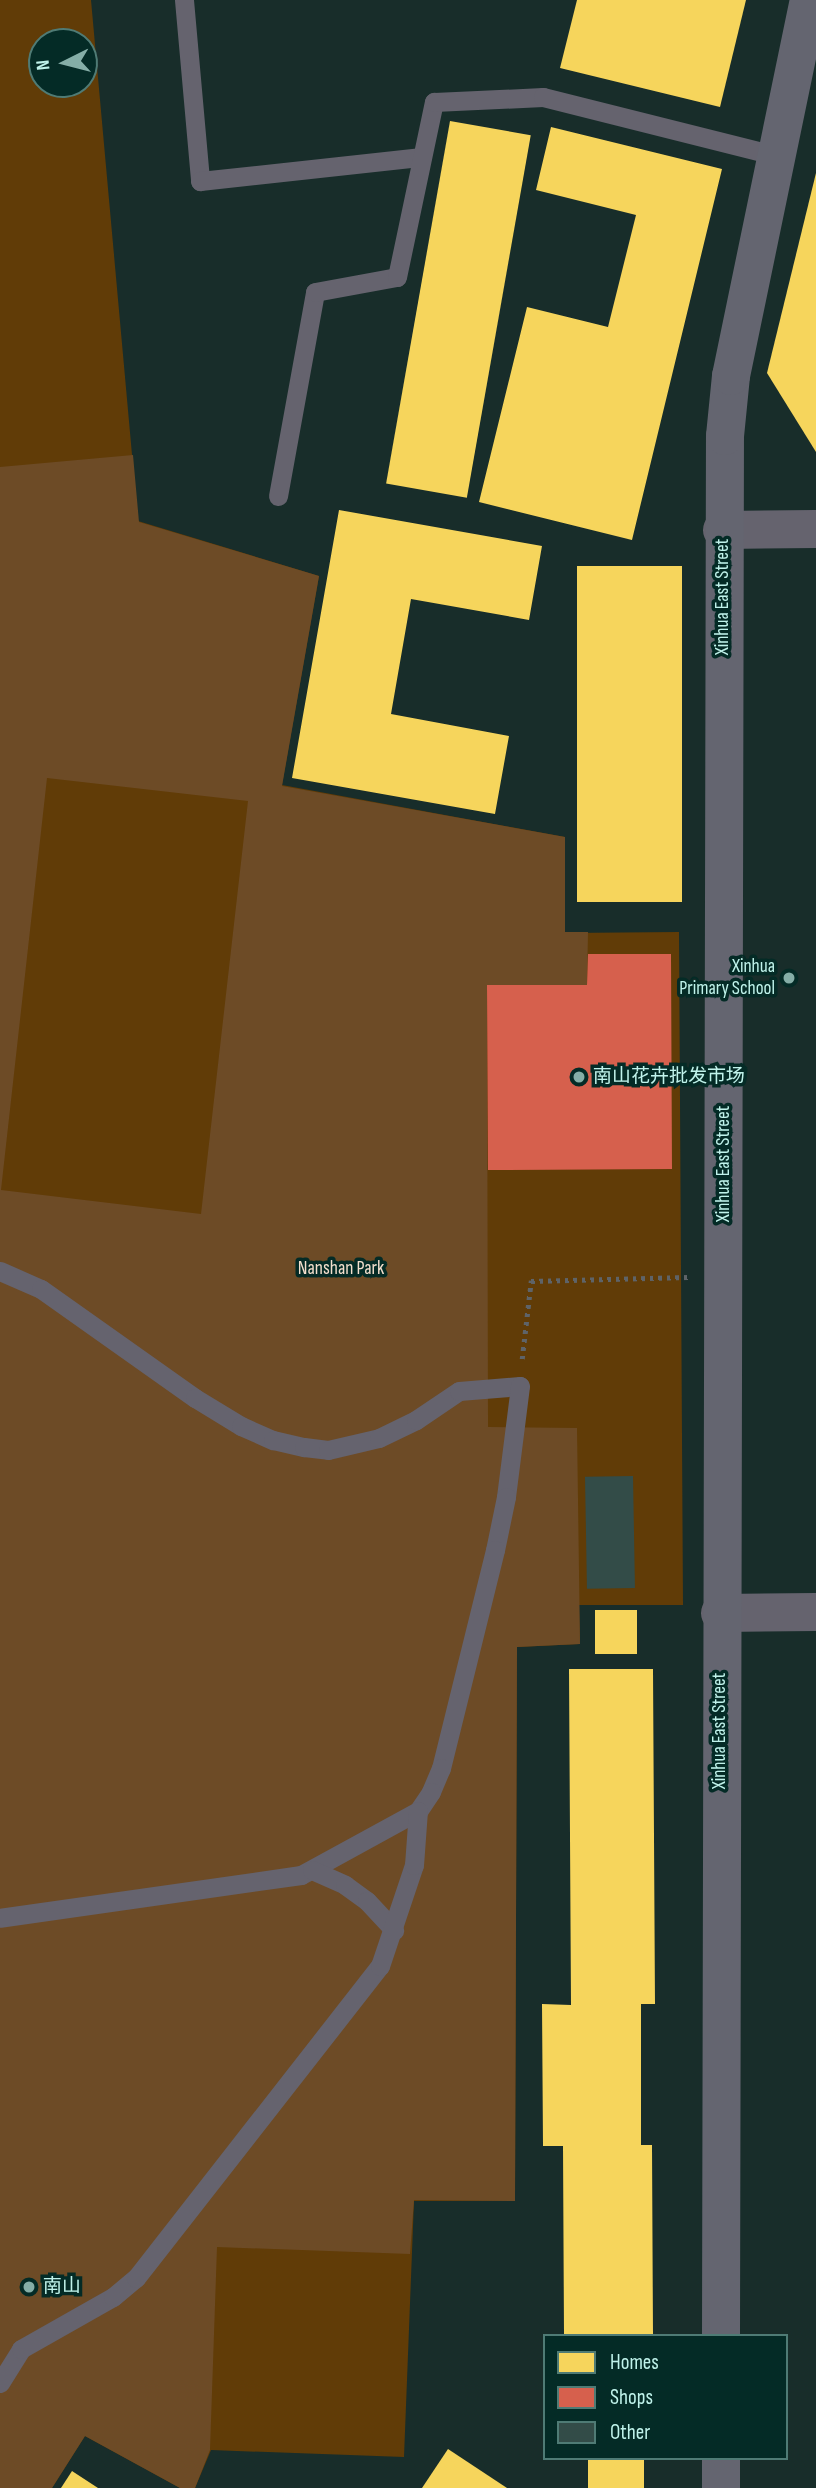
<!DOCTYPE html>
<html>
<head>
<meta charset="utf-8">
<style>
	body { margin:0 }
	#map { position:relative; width:816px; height:2488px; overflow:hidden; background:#182d2a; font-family:"Sofia Sans Condensed","Noto Sans SC",sans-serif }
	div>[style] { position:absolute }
	.green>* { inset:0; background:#613c07 }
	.forest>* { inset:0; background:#6d4b26 }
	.homes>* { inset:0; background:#f6d55c; transform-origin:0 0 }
	.shops>* { inset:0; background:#d6604d }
	.building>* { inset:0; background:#334c48; transform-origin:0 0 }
	.path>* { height:4.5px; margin-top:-2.25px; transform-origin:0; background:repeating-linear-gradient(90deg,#5e6368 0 3.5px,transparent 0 8.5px) }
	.lane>* { height:19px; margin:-9.5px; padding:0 9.5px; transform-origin:9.5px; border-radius:9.5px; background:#65636e }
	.street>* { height:38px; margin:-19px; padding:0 19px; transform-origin:19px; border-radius:19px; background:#65636e }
	.secondary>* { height:38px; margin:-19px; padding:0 19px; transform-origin:19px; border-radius:19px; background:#646570 }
	.dots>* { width:19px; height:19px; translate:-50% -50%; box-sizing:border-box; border:4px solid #042b26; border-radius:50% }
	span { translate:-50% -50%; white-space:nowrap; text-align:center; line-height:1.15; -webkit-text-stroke:7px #042b26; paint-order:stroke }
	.street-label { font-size:19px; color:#c0f3eb }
	.poi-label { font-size:19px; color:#c0f3eb }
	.right { translate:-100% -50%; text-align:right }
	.left { translate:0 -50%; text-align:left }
	.park-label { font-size:19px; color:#f3dfcd }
	.legend { position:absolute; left:543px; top:2334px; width:245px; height:126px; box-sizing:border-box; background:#042b26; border:2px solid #4f7b75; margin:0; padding:9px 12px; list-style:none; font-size:21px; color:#c0f3eb }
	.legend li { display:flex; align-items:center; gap:14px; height:35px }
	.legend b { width:35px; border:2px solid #4f7b75 }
	.north { position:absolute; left:28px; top:28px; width:70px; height:70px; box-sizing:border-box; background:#042b26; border:2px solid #4f7b75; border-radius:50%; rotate:264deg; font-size:19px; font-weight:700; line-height:28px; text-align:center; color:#c0f3eb }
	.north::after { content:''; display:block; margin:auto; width:24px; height:32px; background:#85aea7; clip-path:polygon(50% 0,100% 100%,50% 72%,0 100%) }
</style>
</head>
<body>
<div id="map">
	<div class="green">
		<div style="clip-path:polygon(evenodd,0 0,91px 0,138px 521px,319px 576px,282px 785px,565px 837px,565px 933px,679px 932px,683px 1605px,579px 1605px,580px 1644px,517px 1647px,515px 2201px,414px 2201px,404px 2457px,211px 2450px,195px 2488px,180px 2488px,85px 2436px,52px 2488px,0 2488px,0 0,42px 42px,84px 42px,84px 84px,42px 84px,42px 42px)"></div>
	</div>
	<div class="forest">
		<div style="clip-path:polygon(evenodd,133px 455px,139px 522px,319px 576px,282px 786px,565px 837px,565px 932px,588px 932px,587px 985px,487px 986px,488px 1427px,577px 1428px,580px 1644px,517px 1647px,515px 2201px,414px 2200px,410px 2254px,217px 2247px,210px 2450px,195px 2488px,180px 2488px,85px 2436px,52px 2488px,0 2488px,0 467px,133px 455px,47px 778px,248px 801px,201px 1214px,1px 1190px,47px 778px)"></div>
	</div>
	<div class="homes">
		<div style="clip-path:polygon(577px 0,746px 0,720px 107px,560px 68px)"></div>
		<div style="left:450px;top:121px;width:82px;height:368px;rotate:10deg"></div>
		<div style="clip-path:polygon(551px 127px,722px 169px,632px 540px,479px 502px,527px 307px,608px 327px,636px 215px,536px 190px)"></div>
		<div style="clip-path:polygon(816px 173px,816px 452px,767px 373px)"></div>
		<div style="clip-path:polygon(339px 510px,542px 546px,529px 620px,411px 599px,391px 714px,509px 736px,495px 814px,292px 778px)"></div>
		<div style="left:577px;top:566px;width:105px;height:336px"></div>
		<div style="left:637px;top:1610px;width:44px;height:42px;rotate:90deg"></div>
		<div style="clip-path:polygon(569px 1669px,653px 1669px,655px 2004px,641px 2004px,641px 2145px,652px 2145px,653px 2336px,564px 2336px,563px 2146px,543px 2146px,542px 2004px,571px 2005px)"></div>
		<div style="clip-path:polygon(448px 2449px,507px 2488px,422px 2488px)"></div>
		<div style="left:588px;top:2458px;width:56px;height:30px"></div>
		<div style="clip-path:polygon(72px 2471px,98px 2488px,61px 2488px)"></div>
	</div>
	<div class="shops">
		<div style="clip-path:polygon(588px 954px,671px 954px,672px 1169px,488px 1170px,487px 985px,587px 985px)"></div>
	</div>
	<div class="building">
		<div style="left:633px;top:1476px;width:112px;height:48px;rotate:89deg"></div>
	</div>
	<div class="path">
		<div style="left:522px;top:1359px;width:79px;rotate:-83.4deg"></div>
		<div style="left:531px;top:1281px;width:157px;rotate:-1.5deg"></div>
	</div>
	<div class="lane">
		<div style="left:184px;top:0;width:182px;rotate:84.9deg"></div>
		<div style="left:200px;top:181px;width:223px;rotate:-6.2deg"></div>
		<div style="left:278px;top:496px;width:207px;rotate:-79.7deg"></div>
		<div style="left:315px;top:292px;width:83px;rotate:-10.4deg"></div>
		<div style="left:397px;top:277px;width:179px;rotate:-78.1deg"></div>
		<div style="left:434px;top:102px;width:109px;rotate:-2.6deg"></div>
		<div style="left:543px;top:97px;width:238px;rotate:14.1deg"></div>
		<div style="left:0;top:1271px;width:45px;rotate:23.7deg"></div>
		<div style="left:41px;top:1289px;width:189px;rotate:35.3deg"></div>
		<div style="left:195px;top:1398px;width:54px;rotate:31.3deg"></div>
		<div style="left:241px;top:1426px;width:35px;rotate:24deg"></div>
		<div style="left:273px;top:1440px;width:32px;rotate:13deg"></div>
		<div style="left:304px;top:1447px;width:24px;rotate:7deg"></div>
		<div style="left:328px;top:1450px;width:52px;rotate:-13.2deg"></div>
		<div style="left:379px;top:1438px;width:41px;rotate:-25.9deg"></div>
		<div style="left:416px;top:1420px;width:52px;rotate:-34deg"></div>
		<div style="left:459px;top:1391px;width:61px;rotate:-4.7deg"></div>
		<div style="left:520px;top:1386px;width:112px;rotate:97.2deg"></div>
		<div style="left:506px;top:1497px;width:54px;rotate:101.7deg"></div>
		<div style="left:495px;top:1550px;width:225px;rotate:103.9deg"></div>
		<div style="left:441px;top:1768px;width:26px;rotate:113deg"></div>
		<div style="left:431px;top:1792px;width:23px;rotate:124deg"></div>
		<div style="left:418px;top:1811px;width:133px;rotate:151.3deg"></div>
		<div style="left:301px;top:1875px;width:304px;rotate:171.9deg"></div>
		<div style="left:312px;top:1870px;width:36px;rotate:24deg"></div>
		<div style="left:345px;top:1885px;width:27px;rotate:36deg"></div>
		<div style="left:367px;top:1901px;width:40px;rotate:47deg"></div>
		<div style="left:0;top:2383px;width:40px;rotate:-58deg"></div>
		<div style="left:21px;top:2349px;width:106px;rotate:-29.5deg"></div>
		<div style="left:113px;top:2297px;width:30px;rotate:-40deg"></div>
		<div style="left:136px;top:2278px;width:396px;rotate:-52deg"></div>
		<div style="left:380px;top:1966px;width:107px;rotate:-71.4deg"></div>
		<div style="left:414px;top:1865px;width:54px;rotate:-85.8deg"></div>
	</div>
	<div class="street">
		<div style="left:722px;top:530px;width:94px;rotate:-0.6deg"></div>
		<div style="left:720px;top:1613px;width:96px;rotate:-0.6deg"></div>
	</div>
	<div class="secondary">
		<div style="left:721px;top:2336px;width:1900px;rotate:-89.88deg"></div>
		<div style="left:725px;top:436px;width:60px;rotate:-84.3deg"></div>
		<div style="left:731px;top:376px;width:384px;rotate:-78.3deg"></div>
		<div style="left:721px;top:2458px;width:30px;rotate:90deg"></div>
	</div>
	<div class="dots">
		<div style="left:789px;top:978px;background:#85aea7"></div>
		<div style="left:579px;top:1077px;background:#85aea7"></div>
		<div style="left:29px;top:2287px;background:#85aea7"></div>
	</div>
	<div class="street-label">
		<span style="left:723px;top:597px;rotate:-90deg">Xinhua East Street</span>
		<span style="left:724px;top:1164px;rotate:-90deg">Xinhua East Street</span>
		<span style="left:720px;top:1731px;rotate:-90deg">Xinhua East Street</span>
	</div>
	<div class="poi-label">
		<span class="right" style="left:775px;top:978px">Xinhua<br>Primary School</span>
		<span class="left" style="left:593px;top:1077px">南山花卉批发市场</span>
		<span class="left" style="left:43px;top:2287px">南山</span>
	</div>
	<div class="park-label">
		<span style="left:341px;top:1269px">Nanshan Park</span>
	</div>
	<ul class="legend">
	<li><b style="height:19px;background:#f6d55c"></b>Homes</li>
	<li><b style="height:19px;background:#d6604d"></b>Shops</li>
	<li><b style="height:19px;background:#334c48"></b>Other</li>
	</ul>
	<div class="north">N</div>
</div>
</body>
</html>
